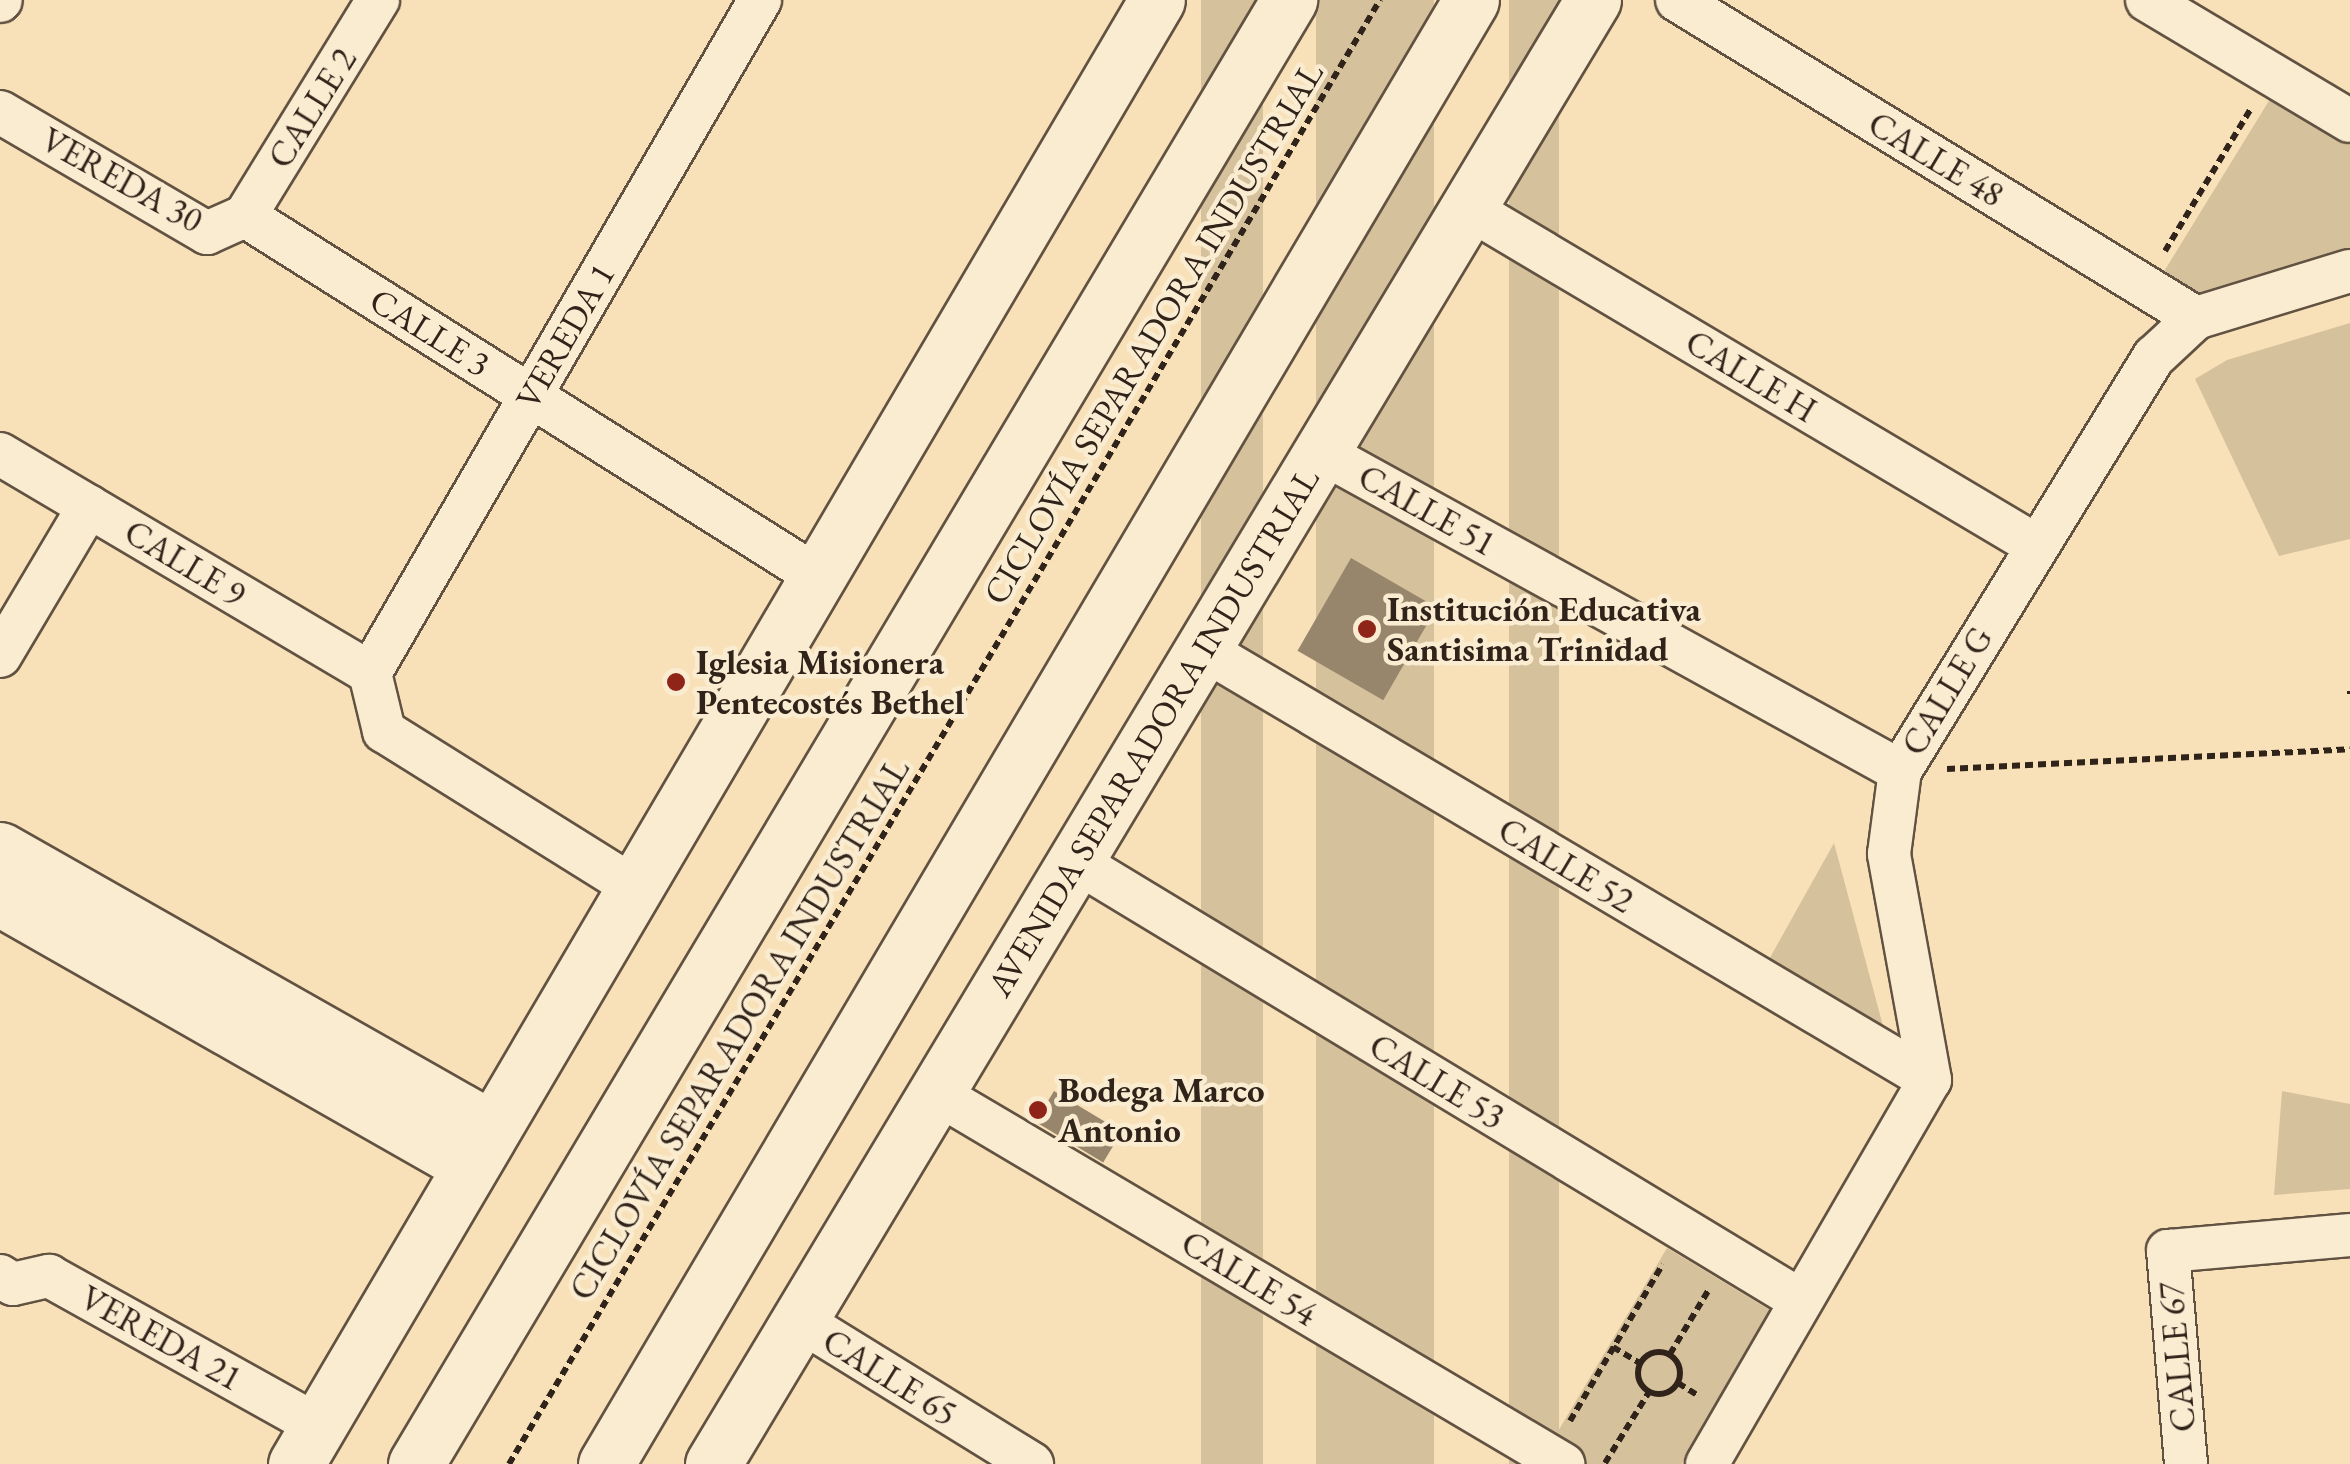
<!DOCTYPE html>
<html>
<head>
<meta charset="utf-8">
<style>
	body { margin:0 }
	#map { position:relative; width:2350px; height:1464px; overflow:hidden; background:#f8e1b8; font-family:"EB Garamond",serif }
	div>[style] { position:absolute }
	.green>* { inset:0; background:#d6c19d; transform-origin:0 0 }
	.building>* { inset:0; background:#98866c; transform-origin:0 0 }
	.path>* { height:6px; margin-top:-3px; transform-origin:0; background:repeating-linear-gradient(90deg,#30231a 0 8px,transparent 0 13px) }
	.path>.ring { margin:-3px; padding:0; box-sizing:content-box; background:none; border:6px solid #30231a; border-radius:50% }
	.roads { filter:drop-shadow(2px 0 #625242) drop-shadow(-2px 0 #625242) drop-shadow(0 2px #625242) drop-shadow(0 -2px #625242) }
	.street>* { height:42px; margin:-21px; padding:0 21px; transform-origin:21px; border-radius:21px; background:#faecd1 }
	.secondary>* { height:55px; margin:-27.5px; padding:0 27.5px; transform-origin:27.5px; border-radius:27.5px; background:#faecd1 }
	.dots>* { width:28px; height:28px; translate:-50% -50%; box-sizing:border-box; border:5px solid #faecd1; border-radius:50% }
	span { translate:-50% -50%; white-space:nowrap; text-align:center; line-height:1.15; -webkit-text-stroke:9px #faecd1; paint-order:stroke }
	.street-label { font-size:35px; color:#30231a }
	.poi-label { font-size:35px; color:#30231a; font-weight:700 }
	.left { translate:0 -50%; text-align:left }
</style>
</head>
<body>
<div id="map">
	<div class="green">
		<div style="left:1201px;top:0;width:62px;height:1701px"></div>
		<div style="left:1316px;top:0;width:118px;height:1704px"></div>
		<div style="left:1509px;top:0;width:50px;height:1705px"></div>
		<div style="clip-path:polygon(2275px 91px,2350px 132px,2350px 261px,2201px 300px,2160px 278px)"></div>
		<div style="clip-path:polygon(2350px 323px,2350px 539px,2279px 556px,2195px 379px,2227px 360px)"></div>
		<div style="clip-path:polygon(1834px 843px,1886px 1037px,1767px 963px)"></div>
		<div style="clip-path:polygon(2282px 1091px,2350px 1104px,2350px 1189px,2274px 1195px)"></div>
		<div style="clip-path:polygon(1667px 1248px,1773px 1312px,1682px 1464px,1585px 1464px,1551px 1443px)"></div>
	</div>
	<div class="building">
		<div style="left:1351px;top:558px;width:99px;height:107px;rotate:30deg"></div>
		<div style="left:1054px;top:1091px;width:79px;height:36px;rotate:31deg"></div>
	</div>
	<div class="path">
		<div style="left:2165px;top:251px;width:168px;rotate:-58.9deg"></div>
		<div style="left:2350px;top:691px;width:3px;rotate:90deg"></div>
		<div style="left:1947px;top:769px;width:403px;rotate:-2.8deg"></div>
		<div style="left:1613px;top:1347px;width:31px;rotate:31deg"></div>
		<div class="ring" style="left:1638px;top:1352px;width:36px;height:36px"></div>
		<div style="left:1670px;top:1354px;width:74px;rotate:-58.9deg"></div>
		<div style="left:1678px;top:1383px;width:25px;rotate:32deg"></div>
		<div style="left:1570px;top:1421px;width:182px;rotate:-59.4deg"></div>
		<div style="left:1605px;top:1463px;width:84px;rotate:-58.2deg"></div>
		<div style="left:509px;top:1464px;width:1704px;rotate:-59.25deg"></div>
	</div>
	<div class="roads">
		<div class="street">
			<div style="left:1677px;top:0;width:609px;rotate:31.5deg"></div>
			<div style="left:2147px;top:0;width:236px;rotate:30.8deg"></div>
			<div style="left:0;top:1px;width:1px;rotate:-45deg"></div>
			<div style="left:0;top:112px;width:240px;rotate:30.3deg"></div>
			<div style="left:207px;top:233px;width:42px;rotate:-24.1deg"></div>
			<div style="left:1468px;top:208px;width:658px;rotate:30.7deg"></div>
			<div style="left:245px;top:216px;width:677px;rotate:32.21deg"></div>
			<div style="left:245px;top:216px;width:254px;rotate:-58.4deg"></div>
			<div style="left:1321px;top:452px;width:661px;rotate:28.85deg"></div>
			<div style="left:0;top:454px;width:430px;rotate:30.6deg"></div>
			<div style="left:1203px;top:649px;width:845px;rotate:30.66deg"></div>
			<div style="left:0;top:656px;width:174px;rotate:-59.3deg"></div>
			<div style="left:370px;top:673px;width:778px;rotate:-59.91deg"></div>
			<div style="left:370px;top:673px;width:60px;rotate:76.4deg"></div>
			<div style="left:384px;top:731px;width:296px;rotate:32deg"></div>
			<div style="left:1075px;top:861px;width:848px;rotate:31.2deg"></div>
			<div style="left:936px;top:1093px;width:729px;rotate:30.61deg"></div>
			<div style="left:0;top:1276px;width:15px;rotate:32deg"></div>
			<div style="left:13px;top:1284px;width:37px;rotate:-13deg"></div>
			<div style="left:49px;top:1276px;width:308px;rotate:29.1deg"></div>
			<div style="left:799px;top:1320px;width:274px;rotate:31.7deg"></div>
			<div style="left:1707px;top:1464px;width:444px;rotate:-59.9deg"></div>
			<div style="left:1930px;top:1080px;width:230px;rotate:-100.3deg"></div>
			<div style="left:1889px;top:854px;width:84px;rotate:-82.5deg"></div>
			<div style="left:1900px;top:771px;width:486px;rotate:-58.5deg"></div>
			<div style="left:2154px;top:357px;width:57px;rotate:-42.9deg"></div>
			<div style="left:2196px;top:318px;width:161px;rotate:-17deg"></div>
			<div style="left:2186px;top:1464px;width:214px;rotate:-94.8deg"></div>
			<div style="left:2168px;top:1251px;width:183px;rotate:-5deg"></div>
		</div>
		<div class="secondary">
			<div style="left:0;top:850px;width:563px;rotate:29.57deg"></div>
			<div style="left:0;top:898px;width:540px;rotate:29.65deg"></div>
			<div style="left:296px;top:1464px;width:1698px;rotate:-59.54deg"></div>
			<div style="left:416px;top:1464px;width:1705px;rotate:-59.19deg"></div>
			<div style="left:606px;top:1464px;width:1700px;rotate:-59.42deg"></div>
			<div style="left:713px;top:1464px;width:1708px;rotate:-58.99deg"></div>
		</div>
	</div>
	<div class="dots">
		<div style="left:1367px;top:629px;background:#8f2418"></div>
		<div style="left:676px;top:682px;background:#8f2418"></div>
		<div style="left:1038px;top:1110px;background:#8f2418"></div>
	</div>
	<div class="street-label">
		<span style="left:312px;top:108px;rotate:-58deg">CALLE 2</span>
		<span style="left:1936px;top:159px;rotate:31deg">CALLE 48</span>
		<span style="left:122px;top:180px;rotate:29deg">VEREDA 30</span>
		<span style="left:430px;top:332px;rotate:32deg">CALLE 3</span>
		<span style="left:1153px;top:333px;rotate:-59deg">CICLOVÍA SEPARADORA INDUSTRIAL</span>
		<span style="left:565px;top:336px;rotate:-60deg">VEREDA 1</span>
		<span style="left:1751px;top:376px;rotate:31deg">CALLE H</span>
		<span style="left:1427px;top:510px;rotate:29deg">CALLE 51</span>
		<span style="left:185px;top:563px;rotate:31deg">CALLE 9</span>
		<span style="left:1947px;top:691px;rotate:-59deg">CALLE G</span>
		<span style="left:1153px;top:732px;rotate:-59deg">AVENIDA SEPARADORA INDUSTRIAL</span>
		<span style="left:1566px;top:865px;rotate:31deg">CALLE 52</span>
		<span style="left:739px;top:1029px;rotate:-59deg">CICLOVÍA SEPARADORA INDUSTRIAL</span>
		<span style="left:1437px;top:1081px;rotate:31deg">CALLE 53</span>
		<span style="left:1249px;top:1278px;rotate:31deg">CALLE 54</span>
		<span style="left:161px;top:1338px;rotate:29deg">VEREDA 21</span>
		<span style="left:2177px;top:1357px;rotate:-95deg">CALLE 67</span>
		<span style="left:890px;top:1377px;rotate:32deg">CALLE 65</span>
	</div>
	<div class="poi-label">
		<span class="left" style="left:1387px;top:629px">Institución Educativa<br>Santisima Trinidad</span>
		<span class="left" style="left:696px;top:682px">Iglesia Misionera<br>Pentecostés Bethel</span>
		<span class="left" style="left:1058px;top:1110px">Bodega Marco<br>Antonio</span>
	</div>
</div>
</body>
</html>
